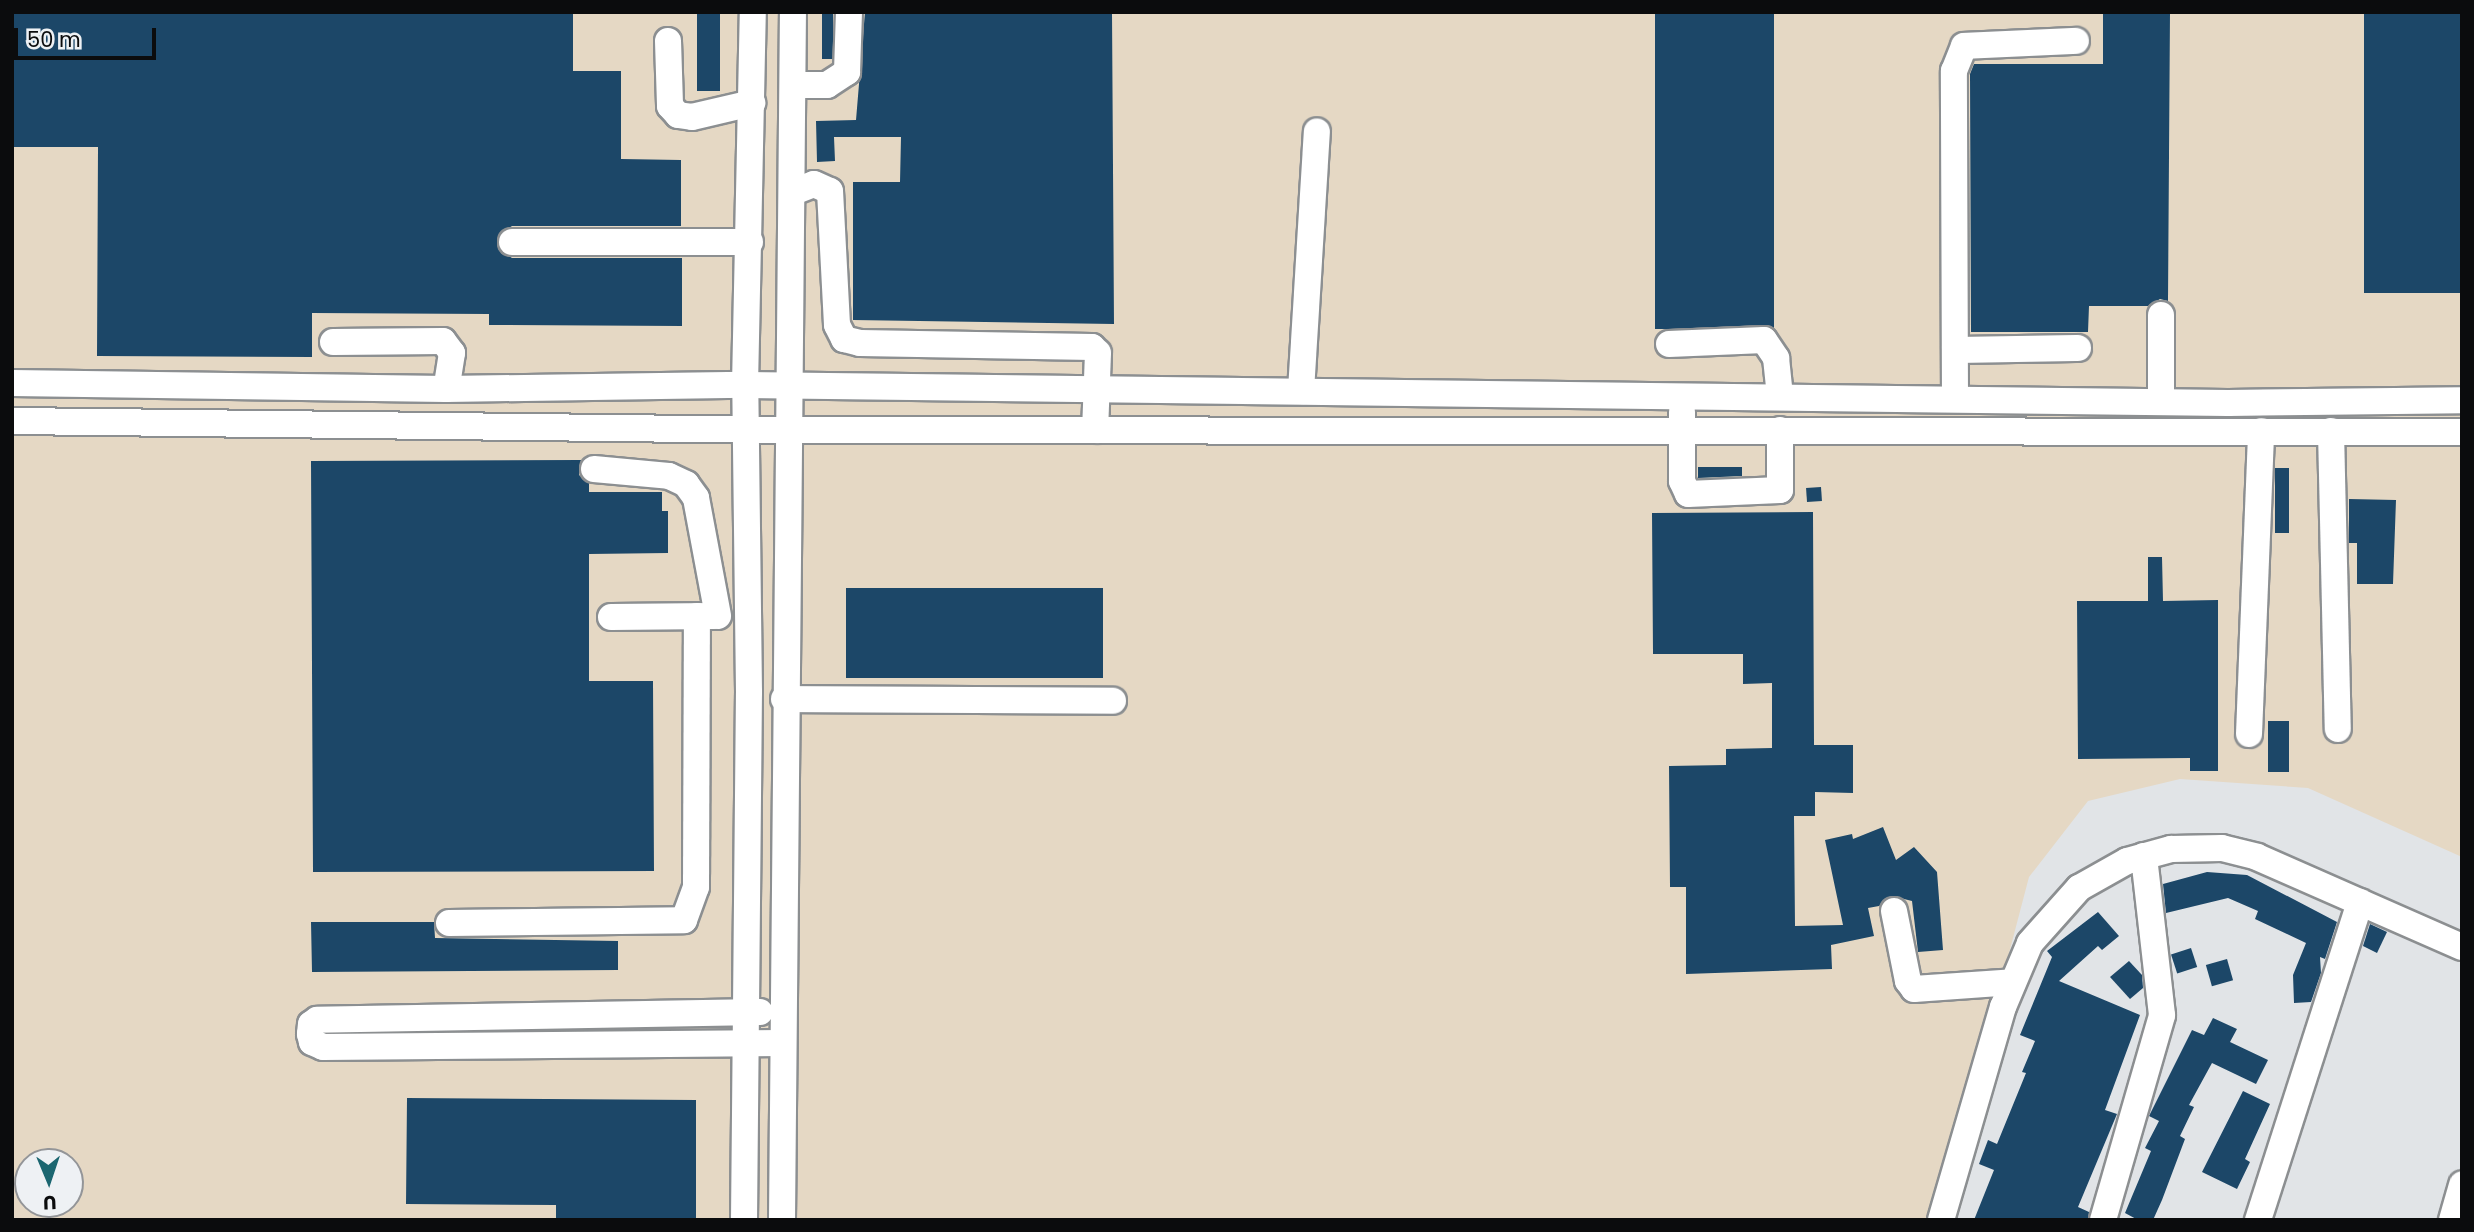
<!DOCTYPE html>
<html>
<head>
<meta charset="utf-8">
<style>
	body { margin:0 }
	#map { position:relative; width:2474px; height:1232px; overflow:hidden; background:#e1e4e7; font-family:Poppins,sans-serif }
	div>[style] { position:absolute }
	.industrial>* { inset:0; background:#e5d8c4 }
	.building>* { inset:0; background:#1c4768; transform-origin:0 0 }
	.roads { filter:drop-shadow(2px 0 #8c8f91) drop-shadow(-2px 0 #8c8f91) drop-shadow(0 2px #8c8f91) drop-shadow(0 -2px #8c8f91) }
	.minor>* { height:26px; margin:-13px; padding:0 13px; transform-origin:13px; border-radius:13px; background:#fff }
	span { translate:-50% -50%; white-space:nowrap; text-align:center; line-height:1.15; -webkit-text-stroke:7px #eef1f4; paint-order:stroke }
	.frame { position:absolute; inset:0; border:14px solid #0b0c0d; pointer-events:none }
	.north { position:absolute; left:14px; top:1148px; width:70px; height:70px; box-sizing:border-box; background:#eef1f4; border:2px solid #939598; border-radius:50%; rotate:178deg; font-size:19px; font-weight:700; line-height:28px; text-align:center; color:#0b0c0d }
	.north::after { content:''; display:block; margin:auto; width:24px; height:32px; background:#1b6670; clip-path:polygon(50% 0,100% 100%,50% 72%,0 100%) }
	.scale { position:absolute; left:14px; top:28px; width:142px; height:32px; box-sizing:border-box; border:4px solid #0b0c0d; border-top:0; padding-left:9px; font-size:21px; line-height:24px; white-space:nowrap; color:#0b0c0d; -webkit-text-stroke:5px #eef1f4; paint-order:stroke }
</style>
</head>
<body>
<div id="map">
	<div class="industrial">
		<div style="clip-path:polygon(evenodd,12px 12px,2462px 12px,2462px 857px,2308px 788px,2180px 779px,2088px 801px,2029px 877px,1939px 1220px,12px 1220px,12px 12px,28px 1162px,70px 1162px,70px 1204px,28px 1204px,28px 1162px)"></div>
	</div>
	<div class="building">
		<div style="clip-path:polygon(12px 12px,573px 12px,573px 71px,621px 71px,621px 159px,681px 160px,681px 226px,512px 226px,499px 234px,498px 249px,512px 258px,682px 258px,682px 326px,489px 325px,489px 314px,312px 313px,312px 357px,97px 356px,98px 147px,12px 147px)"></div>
		<div style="left:697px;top:12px;width:23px;height:79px"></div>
		<div style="left:822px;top:12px;width:11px;height:47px"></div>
		<div style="clip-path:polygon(865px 12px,1112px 12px,1114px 324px,853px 320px,853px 182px,900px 182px,901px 137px,834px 137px,835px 161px,817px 162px,816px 121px,856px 120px)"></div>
		<div style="left:1655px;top:12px;width:119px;height:317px"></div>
		<div style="clip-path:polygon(2103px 12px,2170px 12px,2168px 301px,2160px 299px,2148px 306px,2089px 306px,2088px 332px,1971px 332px,1970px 74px,1974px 64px,2103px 64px)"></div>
		<div style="left:2364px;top:12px;width:98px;height:281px"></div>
		<div style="clip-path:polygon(581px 460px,579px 475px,589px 483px,589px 492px,662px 492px,662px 511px,668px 511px,668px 553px,589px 554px,589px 681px,653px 681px,654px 871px,313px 872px,311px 461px)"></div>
		<div style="clip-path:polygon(1698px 467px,1742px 467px,1742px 476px,1698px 478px)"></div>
		<div style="left:2275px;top:468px;width:14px;height:65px"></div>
		<div style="left:1821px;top:487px;width:14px;height:15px;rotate:86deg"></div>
		<div style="clip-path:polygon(2349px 499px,2396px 500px,2393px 584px,2357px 584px,2357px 543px,2349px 543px)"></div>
		<div style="clip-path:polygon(1813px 512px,1814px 745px,1853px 745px,1853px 793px,1815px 792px,1815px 816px,1794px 816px,1795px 926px,1843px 925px,1825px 840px,1852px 834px,1853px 839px,1883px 827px,1896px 860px,1914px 847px,1937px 872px,1943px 950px,1918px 952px,1912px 901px,1892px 896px,1879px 906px,1868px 908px,1874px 936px,1831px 945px,1832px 969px,1686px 974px,1686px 887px,1670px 887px,1669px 766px,1726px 765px,1726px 749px,1772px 748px,1772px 683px,1743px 684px,1743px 654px,1653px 654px,1652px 513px)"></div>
		<div style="clip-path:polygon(2148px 557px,2162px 557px,2163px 601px,2218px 600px,2218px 771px,2190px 771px,2190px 758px,2078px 759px,2077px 601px,2148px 601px)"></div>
		<div style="left:846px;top:588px;width:257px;height:90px"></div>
		<div style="left:2268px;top:721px;width:21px;height:51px"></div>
		<div style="clip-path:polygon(2207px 872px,2247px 875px,2337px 922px,2325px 959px,2320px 957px,2321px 973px,2311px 1002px,2294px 1003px,2293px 975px,2306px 943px,2255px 919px,2258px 911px,2228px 898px,2166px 913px,2163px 884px)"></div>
		<div style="clip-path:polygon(2098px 912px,2119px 936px,2102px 950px,2098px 946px,2059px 981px,2140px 1015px,2105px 1110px,2117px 1114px,2078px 1207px,2089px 1212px,2088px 1220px,1974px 1220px,1994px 1170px,1979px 1164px,1988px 1140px,1997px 1144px,2026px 1073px,2022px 1072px,2035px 1041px,2020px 1035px,2052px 957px,2047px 951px)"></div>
		<div style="clip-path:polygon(311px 922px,434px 922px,435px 938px,618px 941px,618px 970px,312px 972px)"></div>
		<div style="clip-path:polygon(2370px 924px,2387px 932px,2377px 953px,2363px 946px)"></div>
		<div style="left:2191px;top:948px;width:20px;height:21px;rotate:72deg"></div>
		<div style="left:2227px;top:959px;width:22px;height:22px;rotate:74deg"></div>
		<div style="clip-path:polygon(2129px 961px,2142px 975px,2143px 988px,2130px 999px,2110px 977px)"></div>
		<div style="clip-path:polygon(2213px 1018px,2237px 1029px,2230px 1042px,2268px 1060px,2256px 1084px,2212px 1063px,2189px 1105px,2194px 1107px,2180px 1136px,2185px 1139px,2162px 1200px,2153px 1220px,2138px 1220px,2125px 1213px,2151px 1151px,2145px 1148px,2159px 1121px,2149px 1116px,2192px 1030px,2204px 1035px)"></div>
		<div style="clip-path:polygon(2243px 1091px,2270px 1104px,2245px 1159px,2250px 1162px,2237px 1189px,2202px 1172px)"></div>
		<div style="clip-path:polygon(407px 1098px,696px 1100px,696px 1220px,556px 1220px,556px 1205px,406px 1204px)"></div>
	</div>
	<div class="roads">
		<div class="minor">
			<div style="left:668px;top:41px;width:65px;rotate:88.2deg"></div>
			<div style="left:670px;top:106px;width:12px;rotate:48deg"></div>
			<div style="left:678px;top:115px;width:14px;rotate:8deg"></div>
			<div style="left:692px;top:117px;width:62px;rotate:-13.1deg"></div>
			<div style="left:793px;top:85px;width:34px"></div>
			<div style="left:827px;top:85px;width:24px;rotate:-33deg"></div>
			<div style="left:847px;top:72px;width:59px;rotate:-88.1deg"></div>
			<div style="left:793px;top:192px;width:22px;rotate:-21deg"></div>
			<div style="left:814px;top:184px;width:17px;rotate:24deg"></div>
			<div style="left:830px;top:191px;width:134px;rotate:87deg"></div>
			<div style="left:837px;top:325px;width:16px;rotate:63deg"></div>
			<div style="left:844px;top:339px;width:16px;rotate:14deg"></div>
			<div style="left:860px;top:343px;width:232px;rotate:1deg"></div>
			<div style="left:1092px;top:347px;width:8px;rotate:45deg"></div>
			<div style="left:1098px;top:353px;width:77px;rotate:92.2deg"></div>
			<div style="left:512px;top:242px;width:238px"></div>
			<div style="left:2161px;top:315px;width:87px;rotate:90deg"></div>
			<div style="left:333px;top:342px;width:110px;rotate:-0.5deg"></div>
			<div style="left:443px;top:341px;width:15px;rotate:53deg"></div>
			<div style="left:452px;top:353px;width:36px;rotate:99deg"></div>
			<div style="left:1669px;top:344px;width:95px;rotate:-2.4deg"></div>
			<div style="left:1764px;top:340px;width:22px;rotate:56deg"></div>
			<div style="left:1776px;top:358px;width:39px;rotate:84deg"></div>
			<div style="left:1955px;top:350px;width:123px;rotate:-0.9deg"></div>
			<div style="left:12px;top:383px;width:434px;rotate:0.8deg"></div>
			<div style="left:446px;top:389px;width:299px;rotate:-0.8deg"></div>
			<div style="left:745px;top:385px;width:1483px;rotate:0.7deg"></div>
			<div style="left:2228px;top:403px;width:234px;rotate:-0.7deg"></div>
			<div style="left:1301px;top:391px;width:260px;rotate:-86.5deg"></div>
			<div style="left:1955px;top:399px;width:328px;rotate:-90.2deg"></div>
			<div style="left:1954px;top:71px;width:27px;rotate:-68deg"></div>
			<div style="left:1964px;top:46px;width:112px;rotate:-2.6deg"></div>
			<div style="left:1682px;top:412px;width:69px;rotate:90deg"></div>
			<div style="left:1682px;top:481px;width:14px;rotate:65deg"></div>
			<div style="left:1688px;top:494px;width:92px;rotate:-2.5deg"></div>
			<div style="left:1780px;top:490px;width:60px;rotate:-90deg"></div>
			<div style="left:12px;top:421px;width:775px;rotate:0.67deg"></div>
			<div style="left:787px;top:430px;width:1675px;rotate:0.07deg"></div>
			<div style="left:2331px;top:431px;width:298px;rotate:88.7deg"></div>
			<div style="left:594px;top:469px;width:75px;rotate:5.3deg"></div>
			<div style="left:669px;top:476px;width:19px;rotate:25deg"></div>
			<div style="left:686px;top:484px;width:17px;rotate:54deg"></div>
			<div style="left:696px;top:498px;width:120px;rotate:79.4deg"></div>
			<div style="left:611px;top:617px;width:103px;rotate:-0.6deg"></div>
			<div style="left:784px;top:699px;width:329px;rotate:0.3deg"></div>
			<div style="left:2249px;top:734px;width:303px;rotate:-87.7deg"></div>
			<div style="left:1894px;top:911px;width:71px;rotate:78.7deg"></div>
			<div style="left:1908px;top:981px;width:10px;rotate:53deg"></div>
			<div style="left:1914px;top:989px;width:99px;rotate:-4deg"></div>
			<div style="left:449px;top:923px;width:235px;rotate:-0.7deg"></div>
			<div style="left:684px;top:920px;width:35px;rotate:-70deg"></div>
			<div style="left:696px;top:887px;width:271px;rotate:-89.8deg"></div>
			<div style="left:760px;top:1012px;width:443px;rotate:179deg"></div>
			<div style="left:317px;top:1020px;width:7px;rotate:146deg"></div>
			<div style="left:311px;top:1024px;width:10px;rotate:96deg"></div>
			<div style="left:310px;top:1034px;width:8px;rotate:76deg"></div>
			<div style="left:312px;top:1042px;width:12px;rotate:24deg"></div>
			<div style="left:323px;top:1047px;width:460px;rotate:-0.5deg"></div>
			<div style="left:744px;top:1220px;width:528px;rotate:-89.46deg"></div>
			<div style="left:749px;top:692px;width:307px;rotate:-90.7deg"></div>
			<div style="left:745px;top:385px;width:373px;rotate:-88.8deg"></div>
			<div style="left:782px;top:1220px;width:1208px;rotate:-89.48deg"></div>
			<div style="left:1941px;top:1220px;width:222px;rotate:-73.8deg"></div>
			<div style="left:2003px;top:1007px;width:69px;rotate:-67.1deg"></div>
			<div style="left:2030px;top:943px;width:74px;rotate:-48.3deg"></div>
			<div style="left:2079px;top:888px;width:55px;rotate:-29.4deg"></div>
			<div style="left:2127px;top:861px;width:46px;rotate:-15.3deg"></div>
			<div style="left:2171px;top:849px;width:51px;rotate:-1.1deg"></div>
			<div style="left:2222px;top:848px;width:36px;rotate:14deg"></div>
			<div style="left:2257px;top:857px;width:224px;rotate:23.7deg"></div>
			<div style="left:2103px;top:1220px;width:213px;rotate:-73.9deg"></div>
			<div style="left:2162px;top:1015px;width:160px;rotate:-96.5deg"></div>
			<div style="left:2258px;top:1220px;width:334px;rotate:-72.2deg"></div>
			<div style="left:2452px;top:1220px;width:37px;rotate:-74deg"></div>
		</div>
	</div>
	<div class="frame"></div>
	<div class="north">U</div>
	<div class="scale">50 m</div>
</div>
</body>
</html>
